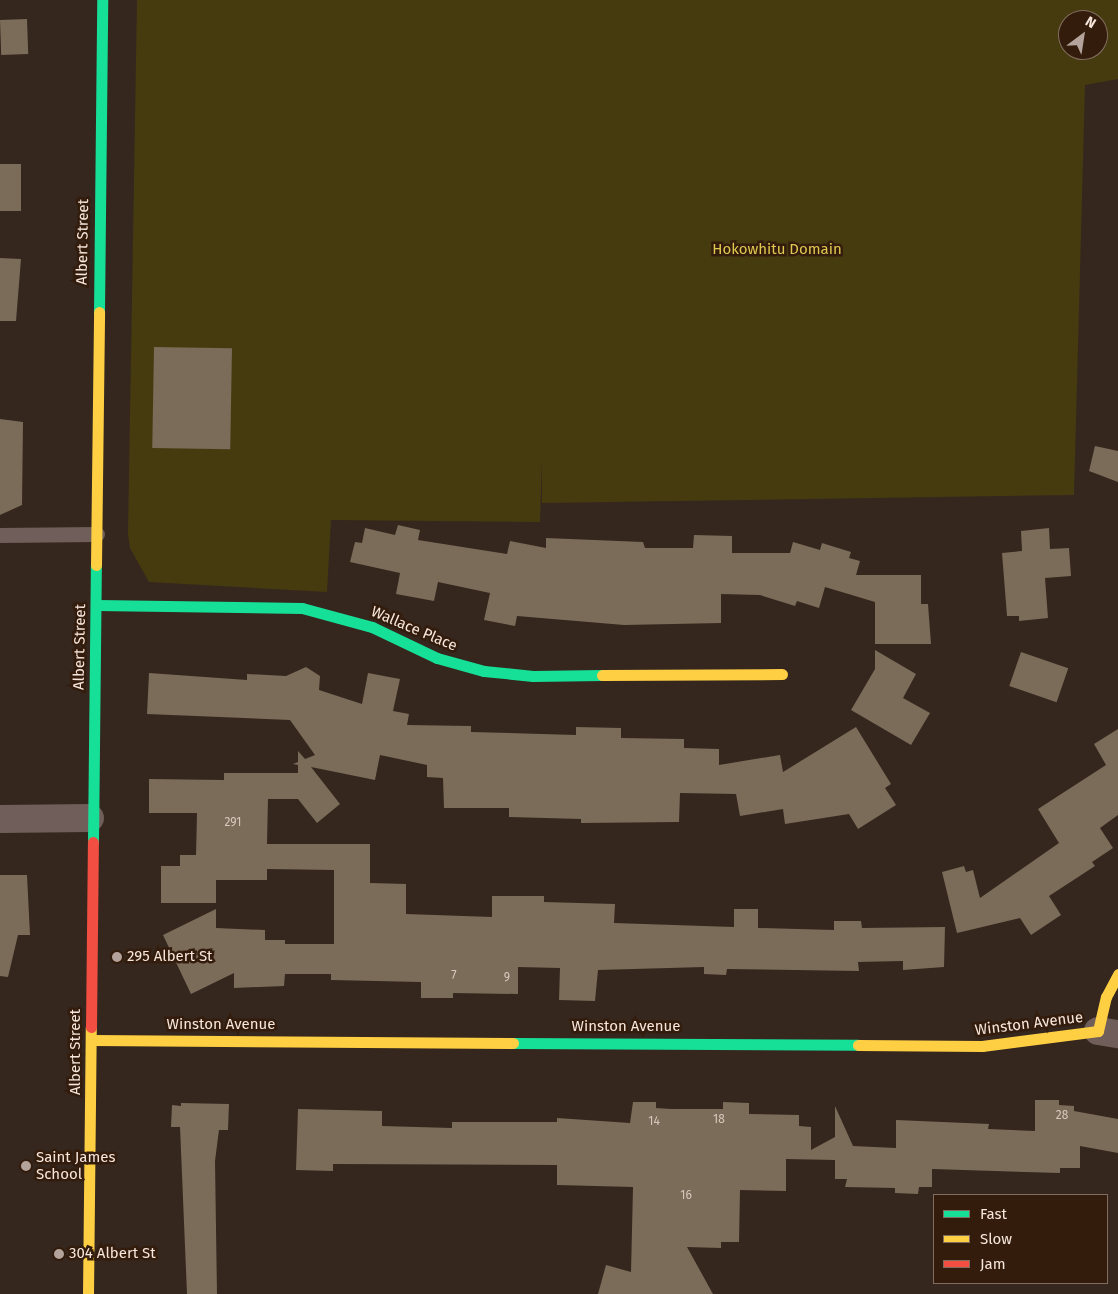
<!DOCTYPE html>
<html>
<head>
<meta charset="utf-8">
<style>
	body { margin:0 }
	#map { position:relative; width:1118px; height:1294px; overflow:hidden; background:#35271e; font-family:"Fira Sans",sans-serif }
	div>[style] { position:absolute }
	.green>* { inset:0; background:#453b0f }
	.building>* { inset:0; background:#7b6b59; transform-origin:0 0 }
	.lane>* { height:15px; margin:-7.5px; padding:0 7.5px; transform-origin:7.5px; border-radius:7.5px; background:#705e5a }
	.street>* { height:28px; margin:-14px; padding:0 14px; transform-origin:14px; border-radius:14px; background:#705e5a }
	.fast>* { height:11px; margin:-5.5px; padding:0 5.5px; transform-origin:5.5px; border-radius:5.5px; background:#16e098 }
	.slow>* { height:11px; margin:-5.5px; padding:0 5.5px; transform-origin:5.5px; border-radius:5.5px; background:#ffcf43 }
	.jam>* { height:11px; margin:-5.5px; padding:0 5.5px; transform-origin:5.5px; border-radius:5.5px; background:#f24e42 }
	.dots>* { width:14px; height:14px; translate:-50% -50%; box-sizing:border-box; border:2px solid #331c0c; border-radius:50% }
	span { translate:-50% -50%; white-space:nowrap; text-align:center; line-height:1.15; -webkit-text-stroke:5px #331c0c; paint-order:stroke }
	.number-label { font-size:12px; color:#d8c7bb }
	.number-label span { -webkit-text-stroke-width:0 }
	.street-label { font-size:15px; color:#f7e6dc }
	.park-label { font-size:15px; color:#e0c850 }
	.poi-label { font-size:15px; color:#f7e6dc }
	.left { translate:0 -50%; text-align:left }
	.legend { position:absolute; left:933px; top:1194px; width:175px; height:90px; box-sizing:border-box; background:#331c0c; border:1px solid #816d5f; margin:0; padding:6px 9px; list-style:none; font-size:15px; color:#f7e6dc }
	.legend li { display:flex; align-items:center; gap:10px; height:25px }
	.legend b { width:25px; border:1px solid #816d5f }
	.north { position:absolute; left:1058px; top:10px; width:50px; height:50px; box-sizing:border-box; background:#331c0c; border:1px solid #816d5f; border-radius:50%; rotate:31deg; font-size:14px; font-weight:700; line-height:20px; text-align:center; color:#f7e6dc }
	.north::after { content:''; display:block; margin:auto; width:18px; height:22px; background:#b3a39a; clip-path:polygon(50% 0,100% 100%,50% 72%,0 100%) }
</style>
</head>
<body>
<div id="map">
	<div class="green">
		<div style="clip-path:polygon(evenodd,137px 0,1118px 0,1118px 79px,1085px 85px,1074px 495px,542px 503px,542px 459px,540px 522px,331px 520px,327px 592px,149px 582px,130px 548px,128px 534px,137px 0,1068px 20px,1098px 20px,1098px 50px,1068px 50px,1068px 20px)"></div>
	</div>
	<div class="building">
		<div style="left:27px;top:19px;width:35px;height:27px;rotate:88deg"></div>
		<div style="left:0;top:164px;width:21px;height:47px"></div>
		<div style="clip-path:polygon(0 258px,21px 259px,16px 321px,0 321px)"></div>
		<div style="left:154px;top:347px;width:78px;height:101px;rotate:1deg"></div>
		<div style="clip-path:polygon(0 419px,23px 422px,22px 505px,0 515px)"></div>
		<div style="clip-path:polygon(1095px 446px,1118px 451px,1118px 482px,1089px 471px)"></div>
		<div style="clip-path:polygon(398px 525px,420px 530px,418px 540px,507px 554px,510px 541px,546px 548px,546px 538px,643px 542px,645px 548px,693px 548px,694px 535px,732px 536px,732px 553px,790px 553px,793px 542px,820px 550px,822px 543px,851px 552px,849px 558px,860px 561px,856px 575px,921px 575px,921px 604px,928px 604px,931px 644px,875px 644px,875px 602px,825px 587px,819px 608px,797px 601px,795px 606px,760px 595px,721px 594px,721px 623px,624px 625px,517px 616px,515px 626px,484px 620px,490px 593px,438px 582px,434px 601px,396px 594px,400px 573px,350px 562px,355px 542px,362px 543px,365px 528px,395px 535px)"></div>
		<div style="clip-path:polygon(1049px 528px,1050px 549px,1069px 548px,1071px 576px,1045px 578px,1048px 618px,1019px 621px,1019px 616px,1007px 616px,1002px 553px,1022px 551px,1021px 531px)"></div>
		<div style="clip-path:polygon(875px 650px,916px 674px,903px 698px,930px 713px,911px 745px,851px 710px,875px 669px)"></div>
		<div style="left:1021px;top:652px;width:50px;height:36px;rotate:19deg"></div>
		<div style="clip-path:polygon(306px 667px,320px 676px,319px 690px,362px 704px,368px 673px,400px 679px,393px 711px,409px 714px,407px 725px,471px 726px,471px 732px,576px 735px,576px 727px,621px 728px,621px 738px,684px 739px,684px 748px,719px 749px,719px 765px,780px 755px,783px 772px,856px 727px,891px 784px,885px 788px,896px 805px,858px 829px,849px 814px,785px 824px,783px 809px,740px 816px,736px 794px,680px 793px,679px 822px,581px 823px,581px 819px,509px 817px,509px 808px,444px 808px,443px 778px,427px 777px,427px 765px,380px 755px,375px 780px,311px 767px,340px 804px,317px 823px,298px 799px,268px 799px,267px 844px,370px 844px,370px 883px,406px 884px,406px 914px,492px 917px,492px 896px,544px 896px,544px 902px,615px 904px,614px 923px,734px 927px,734px 909px,758px 909px,758px 928px,834px 930px,834px 921px,861px 921px,862px 928px,945px 927px,944px 967px,903px 970px,903px 961px,858px 962px,859px 971px,727px 969px,726px 975px,704px 974px,704px 967px,598px 970px,595px 1001px,559px 1000px,560px 968px,518px 967px,518px 994px,453px 993px,453px 998px,421px 998px,421px 982px,331px 980px,331px 974px,285px 974px,284px 986px,234px 988px,234px 973px,191px 994px,163px 935px,216px 909px,216px 928px,265px 930px,265px 940px,285px 940px,285px 944px,334px 944px,334px 870px,267px 869px,267px 880px,216px 880px,216px 903px,161px 903px,161px 866px,180px 866px,180px 855px,196px 855px,197px 813px,149px 813px,149px 779px,224px 780px,224px 773px,298px 773px,298px 765px,293px 764px,298px 762px,298px 751px,305px 759px,315px 755px,290px 720px,147px 714px,149px 673px,247px 680px,247px 674px,286px 676px)"></div>
		<div style="clip-path:polygon(1118px 729px,1118px 815px,1100px 828px,1113px 848px,1092px 862px,1095px 866px,1049px 896px,1061px 915px,1031px 935px,1020px 918px,957px 933px,942px 872px,964px 866px,966px 872px,973px 870px,980px 898px,1059px 843px,1038px 809px,1106px 765px,1094px 744px)"></div>
		<div style="clip-path:polygon(0 875px,27px 875px,30px 935px,18px 935px,8px 977px,0 976px)"></div>
		<div style="clip-path:polygon(1035px 1100px,1059px 1100px,1059px 1105px,1074px 1106px,1074px 1111px,1118px 1119px,1118px 1153px,1080px 1146px,1080px 1168px,1060px 1168px,1060px 1173px,932px 1169px,932px 1187px,919px 1187px,918px 1194px,895px 1193px,895px 1188px,845px 1187px,847px 1179px,835px 1179px,835px 1160px,786px 1159px,786px 1191px,740px 1190px,739px 1242px,721px 1242px,721px 1248px,687px 1247px,713px 1294px,598px 1294px,606px 1265px,631px 1272px,633px 1187px,557px 1185px,557px 1165px,333px 1164px,333px 1171px,296px 1170px,298px 1109px,382px 1111px,382px 1126px,452px 1128px,452px 1122px,557px 1122px,557px 1118px,630px 1123px,633px 1102px,656px 1102px,656px 1108px,671px 1109px,723px 1109px,723px 1102px,749px 1103px,749px 1114px,799px 1115px,799px 1126px,811px 1127px,811px 1150px,835px 1137px,835px 1106px,853px 1146px,896px 1148px,896px 1120px,989px 1124px,988px 1129px,1035px 1131px)"></div>
		<div style="clip-path:polygon(181px 1103px,229px 1104px,228px 1130px,219px 1130px,215px 1161px,217px 1294px,187px 1294px,180px 1127px,171px 1127px,172px 1105px,181px 1106px)"></div>
	</div>
	<div class="lane">
		<div style="left:0;top:535px;width:97px;rotate:-0.6deg"></div>
	</div>
	<div class="street">
		<div style="left:0;top:819px;width:90px;rotate:-0.6deg"></div>
		<div style="left:1098px;top:1031px;width:20px;rotate:9deg"></div>
	</div>
	<div class="fast">
		<div style="left:99px;top:312px;width:312px;rotate:-89.4deg"></div>
		<div style="left:96px;top:605px;width:206px;rotate:0.8deg"></div>
		<div style="left:302px;top:608px;width:73px;rotate:15.2deg"></div>
		<div style="left:372px;top:627px;width:72px;rotate:25.5deg"></div>
		<div style="left:437px;top:658px;width:49px;rotate:15.5deg"></div>
		<div style="left:484px;top:671px;width:49px;rotate:5.8deg"></div>
		<div style="left:533px;top:676px;width:69px;rotate:-0.8deg"></div>
		<div style="left:93px;top:842px;width:277px;rotate:-89.4deg"></div>
		<div style="left:513px;top:1043px;width:345px;rotate:0.3deg"></div>
	</div>
	<div class="slow">
		<div style="left:96px;top:565px;width:253px;rotate:-89.3deg"></div>
		<div style="left:602px;top:675px;width:180px;rotate:-0.3deg"></div>
		<div style="left:92px;top:1040px;width:421px;rotate:0.4deg"></div>
		<div style="left:858px;top:1045px;width:124px;rotate:0.5deg"></div>
		<div style="left:982px;top:1046px;width:117px;rotate:-7.4deg"></div>
		<div style="left:1098px;top:1031px;width:35px;rotate:-77deg"></div>
		<div style="left:1106px;top:997px;width:26px;rotate:-62deg"></div>
		<div style="left:88px;top:1294px;width:267px;rotate:-89.4deg"></div>
	</div>
	<div class="jam">
		<div style="left:91px;top:1027px;width:185px;rotate:-89.4deg"></div>
	</div>
	<div class="dots">
		<div style="left:117px;top:957px;background:#b3a39a"></div>
		<div style="left:26px;top:1166px;background:#b3a39a"></div>
		<div style="left:59px;top:1254px;background:#b3a39a"></div>
	</div>
	<div class="number-label">
		<span style="left:233px;top:823px">291</span>
		<span style="left:454px;top:976px">7</span>
		<span style="left:507px;top:978px">9</span>
		<span style="left:1062px;top:1116px">28</span>
		<span style="left:719px;top:1120px">18</span>
		<span style="left:654px;top:1122px">14</span>
		<span style="left:686px;top:1196px">16</span>
	</div>
	<div class="street-label">
		<span style="left:83px;top:242px;rotate:-89deg">Albert Street</span>
		<span style="left:414px;top:629px;rotate:23deg">Wallace Place</span>
		<span style="left:80px;top:647px;rotate:-89deg">Albert Street</span>
		<span style="left:1029px;top:1024px;rotate:-7deg">Winston Avenue</span>
		<span style="left:221px;top:1025px">Winston Avenue</span>
		<span style="left:626px;top:1027px">Winston Avenue</span>
		<span style="left:76px;top:1052px;rotate:-90deg">Albert Street</span>
	</div>
	<div class="park-label">
		<span style="left:777px;top:250px">Hokowhitu Domain</span>
	</div>
	<div class="poi-label">
		<span class="left" style="left:127px;top:957px">295 Albert St</span>
		<span class="left" style="left:36px;top:1166px">Saint James<br>School</span>
		<span class="left" style="left:69px;top:1254px">304 Albert St</span>
	</div>
	<ul class="legend">
	<li><b style="height:6px;background:#16e098"></b>Fast</li>
	<li><b style="height:6px;background:#ffcf43"></b>Slow</li>
	<li><b style="height:6px;background:#f24e42"></b>Jam</li>
	</ul>
	<div class="north">N</div>
</div>
</body>
</html>
